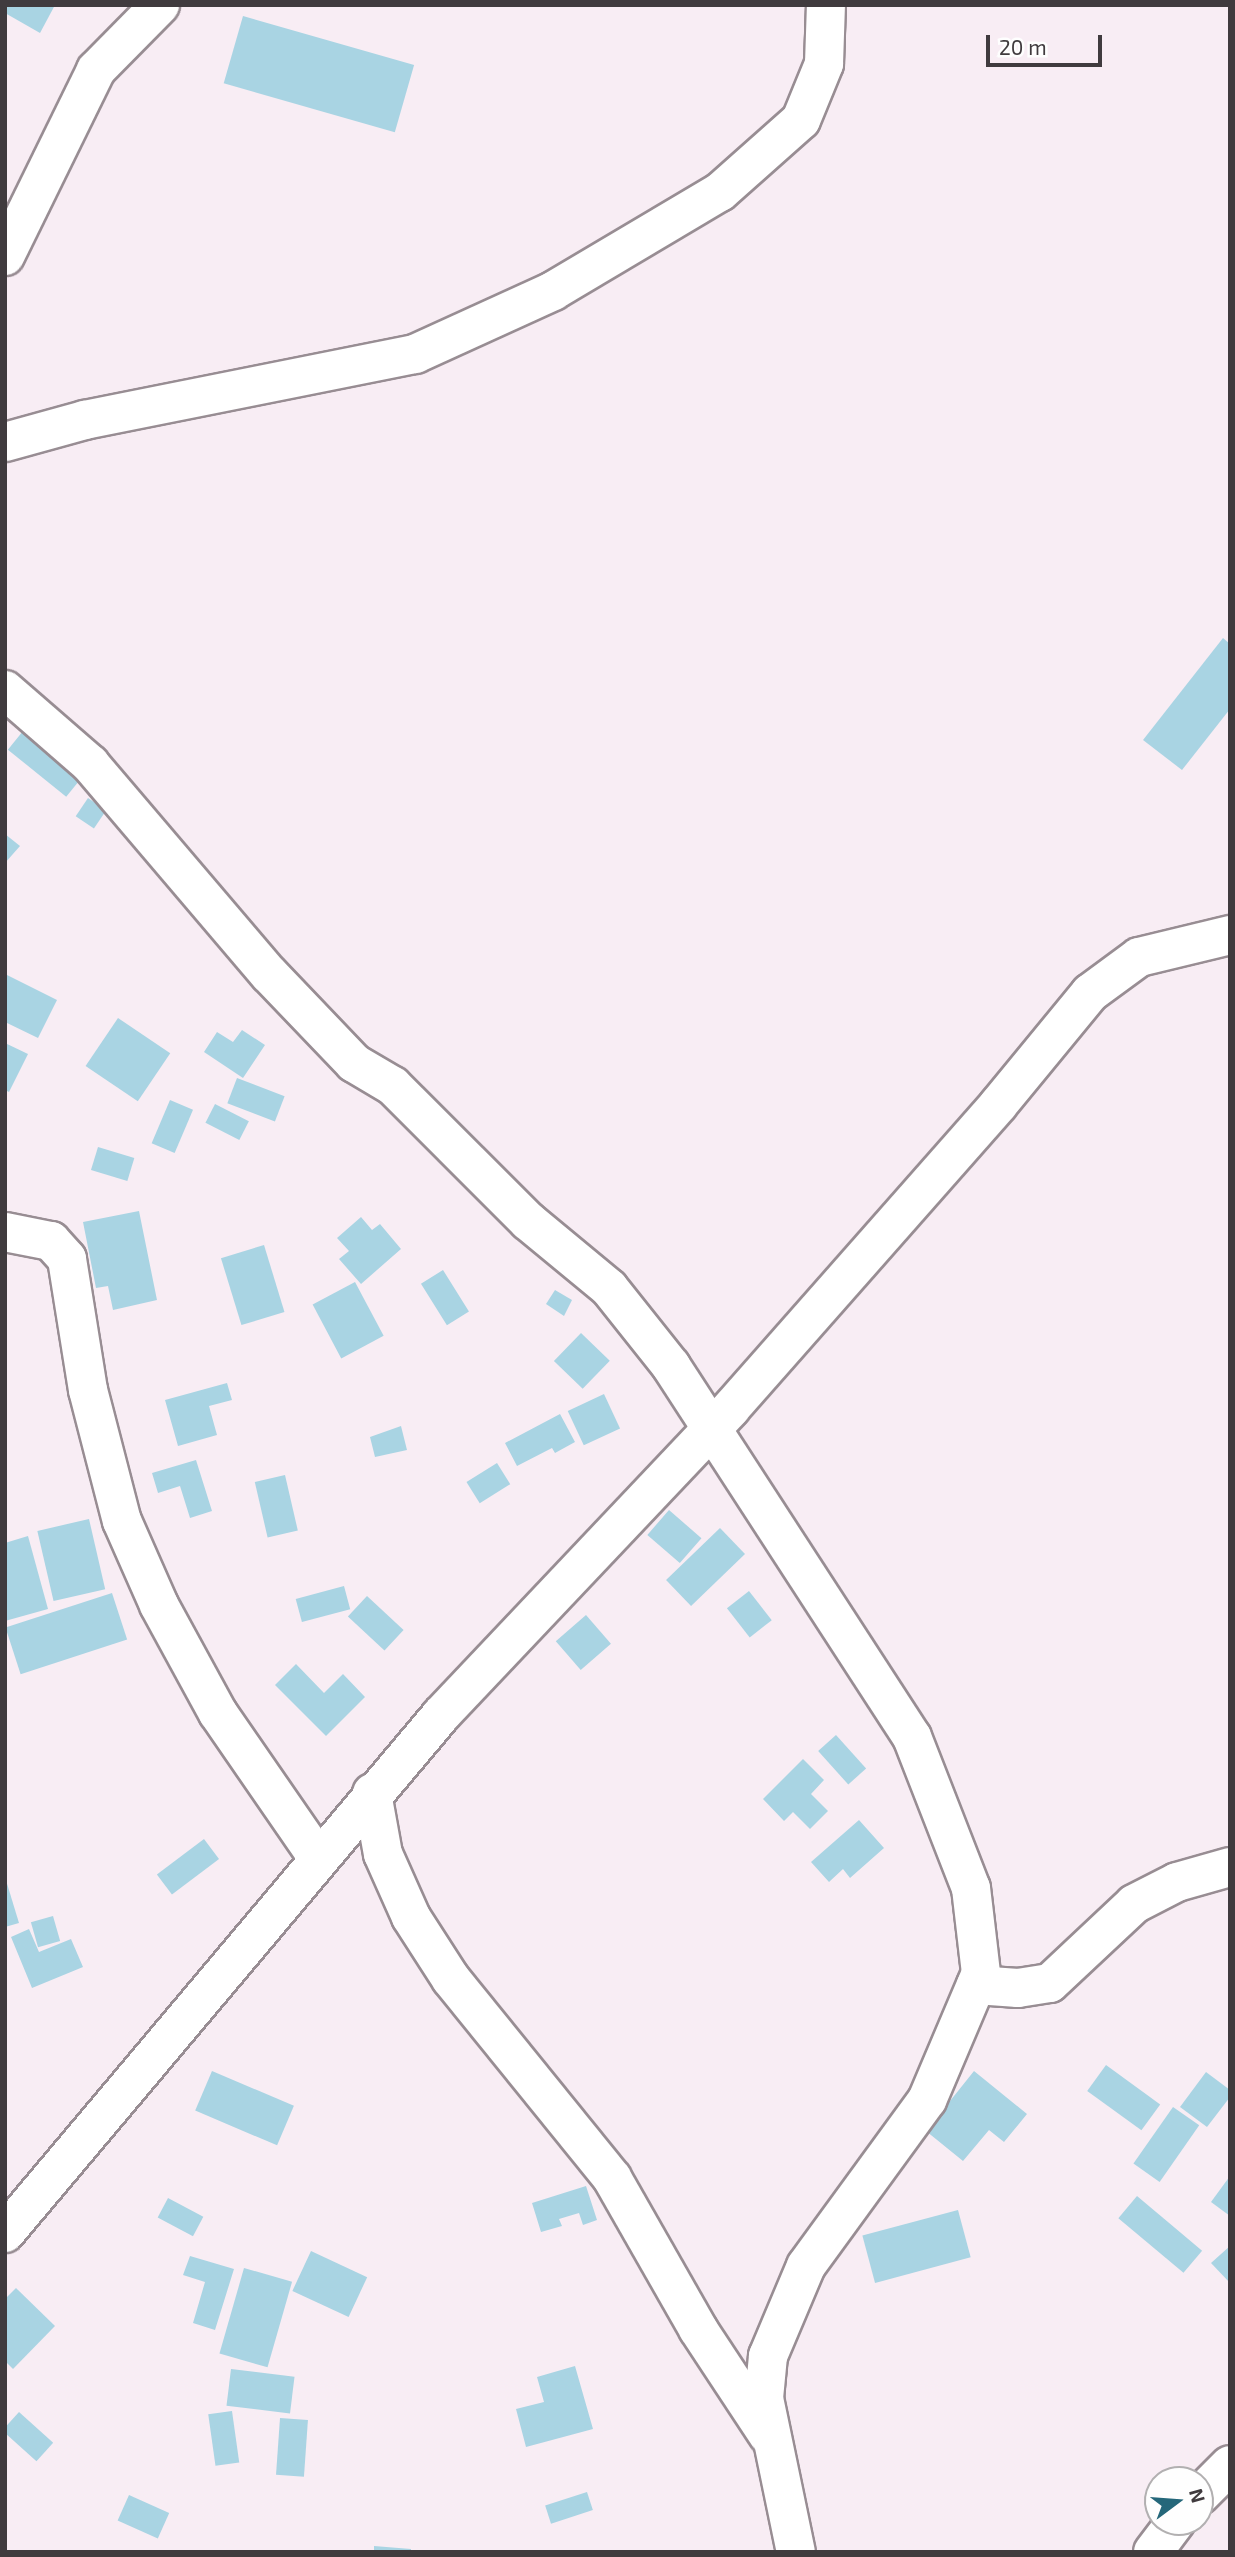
<!DOCTYPE html>
<html>
<head>
<meta charset="utf-8">
<style>
	body { margin:0 }
	#map { position:relative; width:1235px; height:2557px; overflow:hidden; background:#f8edf4; font-family:"Exo 2",sans-serif }
	div>[style] { position:absolute }
	.building>* { inset:0; background:#a9d4e3; transform-origin:0 0 }
	.roads { filter:drop-shadow(2px 0 #988d93) drop-shadow(-2px 0 #988d93) drop-shadow(0 2px #988d93) drop-shadow(0 -2px #988d93) }
	.minor>* { height:38px; margin:-19px; padding:0 19px; transform-origin:19px; border-radius:19px; background:#fff }
	span { translate:-50% -50%; white-space:nowrap; text-align:center; line-height:1.15; -webkit-text-stroke:7px #fefefe; paint-order:stroke }
	.frame { position:absolute; inset:0; border:7px solid #403b3e; pointer-events:none }
	.north { position:absolute; left:1144px; top:2466px; width:70px; height:70px; box-sizing:border-box; background:#fefefe; border:2px solid #b2b0b1; border-radius:50%; rotate:74deg; font-size:19px; font-weight:700; line-height:28px; text-align:center; color:#403b3e }
	.north::after { content:''; display:block; margin:auto; width:24px; height:32px; background:#25677a; clip-path:polygon(50% 0,100% 100%,50% 72%,0 100%) }
	.scale { position:absolute; left:986px; top:35px; width:116px; height:32px; box-sizing:border-box; border:4px solid #403b3e; border-top:0; padding-left:9px; font-size:21px; line-height:24px; white-space:nowrap; color:#403b3e; -webkit-text-stroke:5px #fefefe; paint-order:stroke }
</style>
</head>
<body>
<div id="map">
	<div class="building">
		<div style="clip-path:polygon(5px 5px,55px 5px,40px 33px,5px 13px)"></div>
		<div style="left:243px;top:16px;width:178px;height:70px;rotate:16deg"></div>
		<div style="clip-path:polygon(1223px 638px,1230px 644px,1230px 709px,1182px 770px,1143px 740px)"></div>
		<div style="left:23px;top:731px;width:75px;height:24px;rotate:39deg"></div>
		<div style="left:88px;top:798px;width:22px;height:22px;rotate:34deg"></div>
		<div style="clip-path:polygon(5px 834px,20px 846px,5px 863px)"></div>
		<div style="clip-path:polygon(5px 974px,57px 1000px,38px 1038px,5px 1022px)"></div>
		<div style="left:118px;top:1018px;width:63px;height:58px;rotate:34deg"></div>
		<div style="clip-path:polygon(242px 1030px,265px 1045px,243px 1078px,204px 1052px,217px 1032px,233px 1042px)"></div>
		<div style="clip-path:polygon(5px 1043px,28px 1054px,9px 1092px,5px 1090px)"></div>
		<div style="left:237px;top:1078px;width:51px;height:27px;rotate:21deg"></div>
		<div style="left:170px;top:1100px;width:25px;height:47px;rotate:23deg"></div>
		<div style="left:215px;top:1104px;width:38px;height:21px;rotate:27deg"></div>
		<div style="left:98px;top:1147px;width:38px;height:24px;rotate:17deg"></div>
		<div style="clip-path:polygon(139px 1211px,157px 1300px,113px 1310px,108px 1286px,96px 1288px,83px 1222px)"></div>
		<div style="clip-path:polygon(361px 1217px,372px 1230px,380px 1224px,401px 1249px,361px 1284px,339px 1259px,349px 1251px,337px 1238px)"></div>
		<div style="left:264px;top:1245px;width:70px;height:45px;rotate:73deg"></div>
		<div style="left:443px;top:1270px;width:49px;height:26px;rotate:58deg"></div>
		<div style="left:355px;top:1282px;width:61px;height:48px;rotate:62deg"></div>
		<div style="clip-path:polygon(555px 1290px,572px 1300px,564px 1316px,546px 1304px)"></div>
		<div style="left:581px;top:1333px;width:40px;height:39px;rotate:44deg"></div>
		<div style="clip-path:polygon(227px 1383px,232px 1400px,209px 1406px,217px 1435px,178px 1446px,165px 1400px)"></div>
		<div style="left:604px;top:1394px;width:38px;height:40px;rotate:65deg"></div>
		<div style="clip-path:polygon(560px 1414px,575px 1442px,555px 1453px,552px 1448px,517px 1466px,505px 1443px)"></div>
		<div style="clip-path:polygon(401px 1426px,407px 1450px,375px 1457px,370px 1437px)"></div>
		<div style="clip-path:polygon(196px 1460px,212px 1511px,190px 1518px,180px 1486px,158px 1493px,152px 1473px)"></div>
		<div style="left:497px;top:1463px;width:25px;height:36px;rotate:58deg"></div>
		<div style="left:285px;top:1475px;width:57px;height:31px;rotate:77deg"></div>
		<div style="left:669px;top:1510px;width:43px;height:33px;rotate:41deg"></div>
		<div style="left:89px;top:1519px;width:72px;height:53px;rotate:77deg"></div>
		<div style="left:720px;top:1528px;width:36px;height:75px;rotate:46deg"></div>
		<div style="clip-path:polygon(28px 1536px,48px 1609px,5px 1621px,5px 1543px)"></div>
		<div style="left:344px;top:1586px;width:24px;height:50px;rotate:75deg"></div>
		<div style="left:749px;top:1591px;width:37px;height:28px;rotate:52deg"></div>
		<div style="left:112px;top:1593px;width:49px;height:112px;rotate:72deg"></div>
		<div style="left:367px;top:1596px;width:50px;height:28px;rotate:43deg"></div>
		<div style="left:586px;top:1615px;width:38px;height:40px;rotate:49deg"></div>
		<div style="clip-path:polygon(296px 1664px,324px 1693px,343px 1674px,365px 1697px,326px 1736px,275px 1685px)"></div>
		<div style="left:836px;top:1735px;width:45px;height:24px;rotate:48deg"></div>
		<div style="clip-path:polygon(803px 1759px,824px 1780px,811px 1794px,828px 1811px,810px 1829px,793px 1812px,784px 1821px,763px 1799px)"></div>
		<div style="clip-path:polygon(859px 1820px,884px 1848px,850px 1878px,843px 1869px,829px 1882px,811px 1862px)"></div>
		<div style="left:204px;top:1839px;width:25px;height:59px;rotate:53deg"></div>
		<div style="clip-path:polygon(5px 1877px,19px 1923px,5px 1927px)"></div>
		<div style="left:53px;top:1916px;width:26px;height:23px;rotate:74deg"></div>
		<div style="clip-path:polygon(29px 1929px,39px 1952px,71px 1939px,83px 1967px,32px 1988px,11px 1937px)"></div>
		<div style="left:1106px;top:2065px;width:67px;height:32px;rotate:36deg"></div>
		<div style="left:212px;top:2071px;width:89px;height:43px;rotate:23deg"></div>
		<div style="clip-path:polygon(974px 2071px,1027px 2114px,1004px 2142px,989px 2130px,963px 2161px,926px 2131px)"></div>
		<div style="clip-path:polygon(1206px 2072px,1230px 2090px,1230px 2097px,1207px 2127px,1180px 2107px)"></div>
		<div style="left:1173px;top:2107px;width:32px;height:69px;rotate:35deg"></div>
		<div style="clip-path:polygon(1230px 2176px,1230px 2216px,1211px 2202px)"></div>
		<div style="clip-path:polygon(586px 2186px,597px 2220px,583px 2225px,579px 2213px,559px 2219px,562px 2226px,541px 2232px,532px 2203px)"></div>
		<div style="left:1137px;top:2196px;width:85px;height:29px;rotate:40deg"></div>
		<div style="left:168px;top:2198px;width:40px;height:22px;rotate:28deg"></div>
		<div style="left:958px;top:2210px;width:49px;height:99px;rotate:75deg"></div>
		<div style="clip-path:polygon(1230px 2246px,1230px 2283px,1211px 2263px)"></div>
		<div style="left:311px;top:2251px;width:62px;height:44px;rotate:25deg"></div>
		<div style="clip-path:polygon(190px 2256px,234px 2269px,215px 2330px,193px 2323px,205px 2282px,183px 2275px)"></div>
		<div style="left:244px;top:2268px;width:50px;height:89px;rotate:16deg"></div>
		<div style="clip-path:polygon(16px 2288px,55px 2326px,13px 2369px,5px 2361px,5px 2299px)"></div>
		<div style="clip-path:polygon(575px 2366px,593px 2429px,526px 2447px,516px 2409px,544px 2402px,537px 2377px)"></div>
		<div style="left:231px;top:2369px;width:64px;height:37px;rotate:7deg"></div>
		<div style="left:232px;top:2411px;width:52px;height:24px;rotate:82deg"></div>
		<div style="left:19px;top:2412px;width:46px;height:25px;rotate:42deg"></div>
		<div style="left:280px;top:2418px;width:28px;height:57px;rotate:4deg"></div>
		<div style="left:587px;top:2492px;width:19px;height:44px;rotate:72deg"></div>
		<div style="left:129px;top:2495px;width:44px;height:28px;rotate:24deg"></div>
		<div style="clip-path:polygon(374px 2546px,411px 2549px,411px 2552px,374px 2552px)"></div>
	</div>
	<div class="roads">
		<div class="minor">
			<div style="left:5px;top:256px;width:207px;rotate:-63.9deg"></div>
			<div style="left:96px;top:70px;width:91px;rotate:-45.4deg"></div>
			<div style="left:5px;top:442px;width:83px;rotate:-15.4deg"></div>
			<div style="left:85px;top:420px;width:337px;rotate:-11.3deg"></div>
			<div style="left:415px;top:354px;width:152px;rotate:-24.5deg"></div>
			<div style="left:553px;top:291px;width:194px;rotate:-30.7deg"></div>
			<div style="left:720px;top:192px;width:108px;rotate:-41.6deg"></div>
			<div style="left:801px;top:120px;width:61px;rotate:-67.7deg"></div>
			<div style="left:824px;top:64px;width:59px;rotate:-88.1deg"></div>
			<div style="left:5px;top:690px;width:113px;rotate:41deg"></div>
			<div style="left:90px;top:764px;width:276px;rotate:49.6deg"></div>
			<div style="left:269px;top:974px;width:123px;rotate:46.3deg"></div>
			<div style="left:354px;top:1063px;width:45px;rotate:30.5deg"></div>
			<div style="left:393px;top:1086px;width:191px;rotate:45deg"></div>
			<div style="left:528px;top:1221px;width:105px;rotate:39.6deg"></div>
			<div style="left:609px;top:1288px;width:100px;rotate:51.5deg"></div>
			<div style="left:671px;top:1366px;width:442px;rotate:57deg"></div>
			<div style="left:912px;top:1737px;width:162px;rotate:68.7deg"></div>
			<div style="left:971px;top:1888px;width:86px;rotate:83.3deg"></div>
			<div style="left:981px;top:1973px;width:138px;rotate:113deg"></div>
			<div style="left:927px;top:2100px;width:205px;rotate:126.1deg"></div>
			<div style="left:806px;top:2266px;width:98px;rotate:112.9deg"></div>
			<div style="left:768px;top:2356px;width:42px;rotate:95.4deg"></div>
			<div style="left:764px;top:2398px;width:157px;rotate:78.3deg"></div>
			<div style="left:5px;top:1232px;width:47px;rotate:11.1deg"></div>
			<div style="left:51px;top:1241px;width:24px;rotate:48deg"></div>
			<div style="left:67px;top:1259px;width:133px;rotate:80.9deg"></div>
			<div style="left:88px;top:1390px;width:135px;rotate:75.5deg"></div>
			<div style="left:122px;top:1521px;width:92px;rotate:66.2deg"></div>
			<div style="left:159px;top:1605px;width:123px;rotate:61.4deg"></div>
			<div style="left:218px;top:1713px;width:176px;rotate:55.4deg"></div>
			<div style="left:372px;top:1793px;width:62px;rotate:79.8deg"></div>
			<div style="left:383px;top:1854px;width:69px;rotate:66deg"></div>
			<div style="left:411px;top:1917px;width:74px;rotate:57.2deg"></div>
			<div style="left:451px;top:1979px;width:256px;rotate:51deg"></div>
			<div style="left:612px;top:2178px;width:174px;rotate:60.3deg"></div>
			<div style="left:698px;top:2329px;width:127px;rotate:56.6deg"></div>
			<div style="left:976px;top:1985px;width:42px;rotate:4.1deg"></div>
			<div style="left:1018px;top:1988px;width:32px;rotate:-9deg"></div>
			<div style="left:1050px;top:1983px;width:115px;rotate:-43.2deg"></div>
			<div style="left:1134px;top:1904px;width:48px;rotate:-27.1deg"></div>
			<div style="left:1177px;top:1882px;width:55px;rotate:-15.8deg"></div>
			<div style="left:5px;top:2233px;width:677px;rotate:-49.91deg"></div>
			<div style="left:441px;top:1715px;width:422px;rotate:-46.6deg"></div>
			<div style="left:731px;top:1408px;width:404px;rotate:-48.6deg"></div>
			<div style="left:998px;top:1105px;width:145px;rotate:-50.6deg"></div>
			<div style="left:1090px;top:993px;width:61px;rotate:-36.3deg"></div>
			<div style="left:1139px;top:957px;width:94px;rotate:-13.6deg"></div>
			<div style="left:1200px;top:2495px;width:42px;rotate:-45deg"></div>
			<div style="left:1153px;top:2552px;width:38px;rotate:-53deg"></div>
		</div>
	</div>
	<div class="frame"></div>
	<div class="north">N</div>
	<div class="scale">20 m</div>
</div>
</body>
</html>
